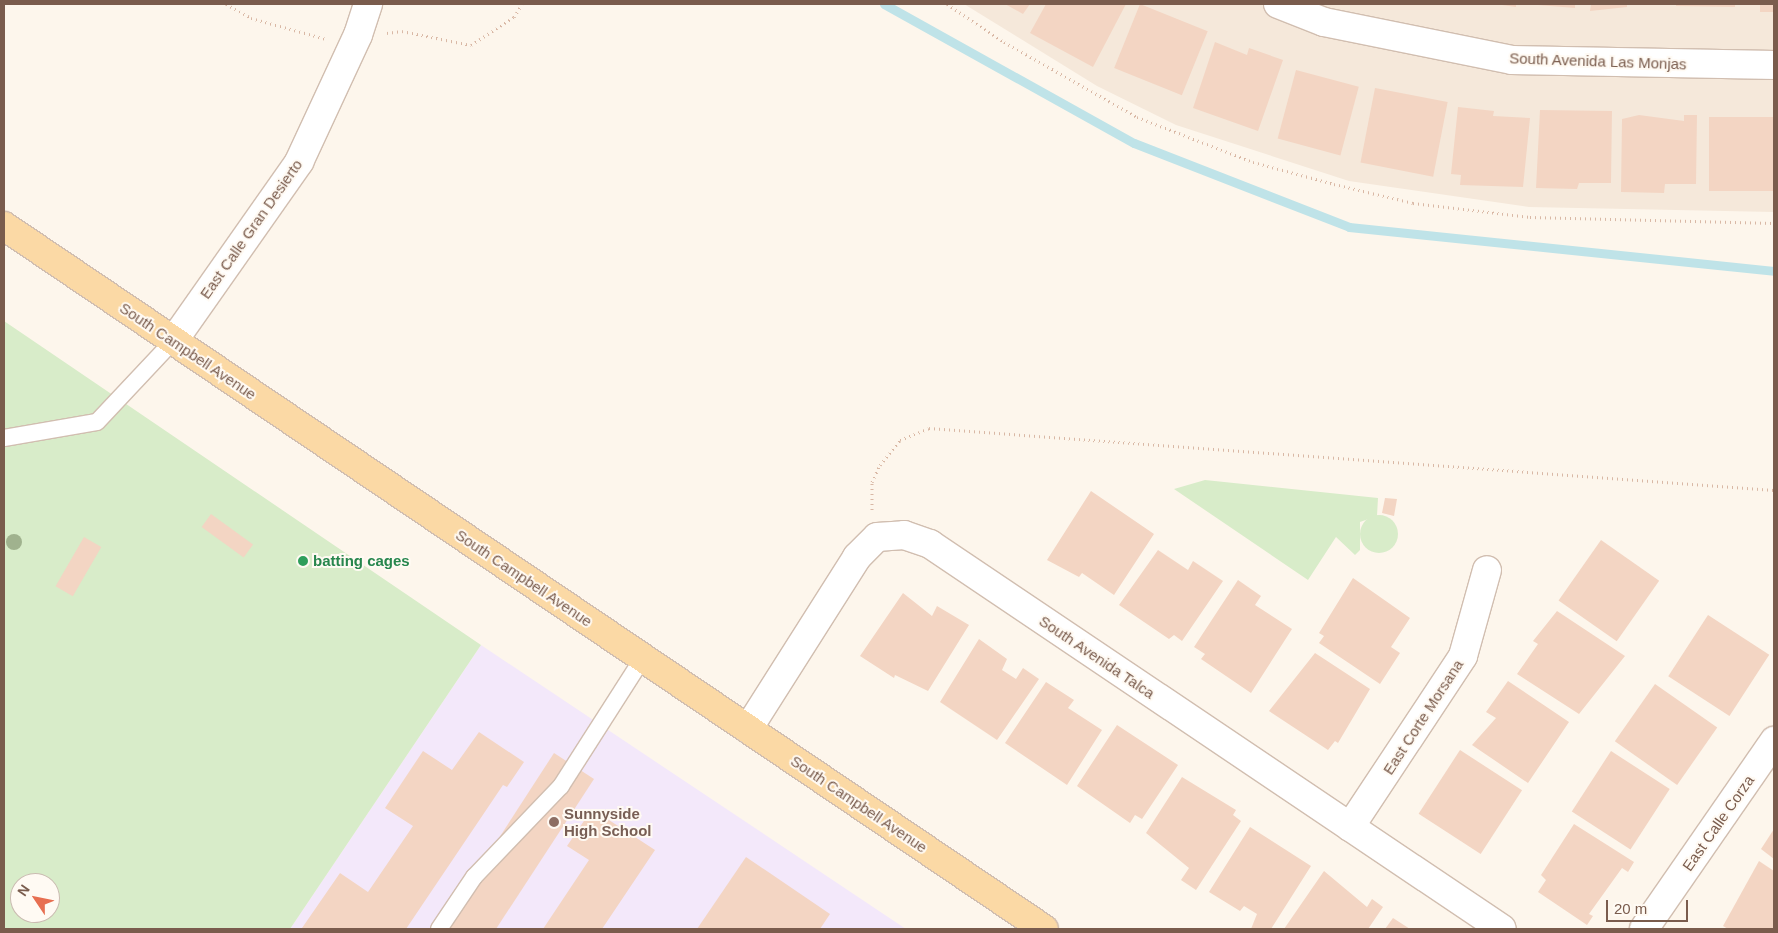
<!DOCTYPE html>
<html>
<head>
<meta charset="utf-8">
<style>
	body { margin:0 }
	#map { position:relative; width:1778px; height:933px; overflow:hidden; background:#fdf6ec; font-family:Arial,sans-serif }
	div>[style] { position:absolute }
	.residential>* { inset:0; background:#f5e8da }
	.education>* { inset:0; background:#f3e8fa }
	.green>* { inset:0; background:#d8ecc9 }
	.round { border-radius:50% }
	.stream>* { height:9px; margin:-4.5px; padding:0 4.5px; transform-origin:4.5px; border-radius:4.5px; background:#bfe3e8 }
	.building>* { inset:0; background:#f3d5c3; transform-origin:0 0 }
	.path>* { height:3px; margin-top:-1.5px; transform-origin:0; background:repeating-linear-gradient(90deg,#d9b8a5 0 1px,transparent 0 5px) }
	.roads { filter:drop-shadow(1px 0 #d1beb0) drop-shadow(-1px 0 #d1beb0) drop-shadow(0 1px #d1beb0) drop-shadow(0 -1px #d1beb0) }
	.service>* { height:16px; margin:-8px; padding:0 8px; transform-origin:8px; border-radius:8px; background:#fff }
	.minor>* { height:28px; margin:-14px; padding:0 14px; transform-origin:14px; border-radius:14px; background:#fff }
	.primary>* { height:28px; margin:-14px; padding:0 14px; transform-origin:14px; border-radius:14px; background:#fbd9a5 }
	.trees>* { width:16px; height:16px; margin:-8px; border-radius:50%; background:#a0b28e }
	.dots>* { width:14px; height:14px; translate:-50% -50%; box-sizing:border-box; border:2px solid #fffaf3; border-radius:50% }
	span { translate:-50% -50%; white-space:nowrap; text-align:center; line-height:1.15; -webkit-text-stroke:4px #fffaf3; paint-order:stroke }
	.street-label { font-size:15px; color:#7a5c4d }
	.leisure-label { font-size:15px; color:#27864d; font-weight:700 }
	.left { translate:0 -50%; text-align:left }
	.education-label { font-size:15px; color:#785e54; font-weight:700 }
	.frame { position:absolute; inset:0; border:5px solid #7a5c4d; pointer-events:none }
	.north { position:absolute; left:10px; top:873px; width:50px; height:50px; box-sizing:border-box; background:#fffaf3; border:1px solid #cabbb1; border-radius:50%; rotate:304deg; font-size:14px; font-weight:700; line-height:20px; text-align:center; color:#7a5c4d }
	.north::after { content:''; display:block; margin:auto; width:18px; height:22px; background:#e76f51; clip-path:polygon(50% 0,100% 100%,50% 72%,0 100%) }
	.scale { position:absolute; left:1606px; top:900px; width:82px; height:22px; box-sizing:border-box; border:2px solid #7a5c4d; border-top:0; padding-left:6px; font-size:15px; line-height:18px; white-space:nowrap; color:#7a5c4d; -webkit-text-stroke:4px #fffaf3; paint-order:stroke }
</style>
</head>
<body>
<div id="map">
	<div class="residential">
		<div style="clip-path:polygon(964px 4px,1774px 4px,1774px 212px,1529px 207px,1349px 181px,1176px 125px,1097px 86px)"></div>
	</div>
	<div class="education">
		<div style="clip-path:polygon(481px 645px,906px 929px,290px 929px)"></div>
	</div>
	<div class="green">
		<div style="clip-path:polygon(evenodd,4px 321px,481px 645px,290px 929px,4px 929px,4px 321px,20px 883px,50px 883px,50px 913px,20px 913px,20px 883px)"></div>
		<div style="clip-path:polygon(1205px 480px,1378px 498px,1377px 516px,1360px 522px,1360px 550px,1355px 555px,1336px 537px,1308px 580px,1174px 489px)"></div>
		<div class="round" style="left:1360px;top:515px;width:38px;height:38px"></div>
	</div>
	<div class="stream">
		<div style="left:884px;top:4px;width:286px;rotate:29.1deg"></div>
		<div style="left:1134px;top:143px;width:231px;rotate:21.3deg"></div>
		<div style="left:1349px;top:227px;width:427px;rotate:5.9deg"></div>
	</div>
	<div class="building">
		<div style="clip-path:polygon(1005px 4px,1030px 4px,1023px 14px)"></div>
		<div style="clip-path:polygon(1046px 4px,1126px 4px,1093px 67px,1030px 33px)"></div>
		<div style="left:1140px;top:4px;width:73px;height:69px;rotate:22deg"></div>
		<div style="clip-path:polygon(1502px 4px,1516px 4px,1516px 7px,1502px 5px)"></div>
		<div style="clip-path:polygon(1538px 4px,1575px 4px,1575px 8px,1538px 5px)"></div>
		<div style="clip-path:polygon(1591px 4px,1627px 4px,1627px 7px,1590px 11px)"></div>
		<div style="clip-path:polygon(1676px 4px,1735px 4px,1735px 7px,1676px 6px)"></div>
		<div style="left:1760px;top:4px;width:14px;height:8px"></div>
		<div style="clip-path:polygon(1215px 42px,1247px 55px,1249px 48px,1283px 60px,1258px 131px,1193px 108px)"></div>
		<div style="left:1296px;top:70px;width:65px;height:71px;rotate:15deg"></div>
		<div style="left:1375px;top:88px;width:74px;height:76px;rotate:11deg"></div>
		<div style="clip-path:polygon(1458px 107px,1494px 111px,1493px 116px,1530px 118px,1523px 187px,1460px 185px,1461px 175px,1451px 174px)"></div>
		<div style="clip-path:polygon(1540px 110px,1612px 111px,1611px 183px,1579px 183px,1577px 189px,1536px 188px)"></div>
		<div style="clip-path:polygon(1639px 115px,1684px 121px,1684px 115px,1697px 115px,1696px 184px,1665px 184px,1664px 193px,1621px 192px,1622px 119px)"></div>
		<div style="left:1709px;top:117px;width:65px;height:74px"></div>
		<div style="clip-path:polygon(1091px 491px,1154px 534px,1114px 595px,1082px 573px,1079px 577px,1047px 560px)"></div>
		<div style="clip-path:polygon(1385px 498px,1397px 499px,1394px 516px,1382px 513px)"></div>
		<div style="left:211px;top:514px;width:52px;height:16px;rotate:36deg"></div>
		<div style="left:84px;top:537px;width:20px;height:57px;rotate:30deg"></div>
		<div style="left:1601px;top:540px;width:71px;height:74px;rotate:35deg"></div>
		<div style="clip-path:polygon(1158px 550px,1188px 570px,1193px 561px,1223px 581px,1182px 641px,1174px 635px,1169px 639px,1119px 605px)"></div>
		<div style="clip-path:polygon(1353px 578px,1410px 618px,1391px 647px,1400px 653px,1380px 684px,1319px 643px,1324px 636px,1319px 633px)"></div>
		<div style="clip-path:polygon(1238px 580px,1261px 596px,1255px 605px,1292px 629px,1251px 693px,1201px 659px,1205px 654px,1194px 647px)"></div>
		<div style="clip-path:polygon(903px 593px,932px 616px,937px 606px,969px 625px,928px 691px,895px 675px,894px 678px,860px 656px)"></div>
		<div style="clip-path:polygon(1557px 611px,1625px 656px,1579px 714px,1517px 674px,1538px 644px,1533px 641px)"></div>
		<div style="left:1708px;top:615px;width:73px;height:73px;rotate:33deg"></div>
		<div style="clip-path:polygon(979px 639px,1007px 659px,1002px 670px,1016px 679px,1023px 668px,1039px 679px,997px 740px,940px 702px)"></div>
		<div style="clip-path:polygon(1315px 653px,1370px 689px,1338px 743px,1335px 741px,1328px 750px,1269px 711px)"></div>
		<div style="clip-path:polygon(1508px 681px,1569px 722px,1528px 783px,1472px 745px,1496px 718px,1486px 712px)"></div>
		<div style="clip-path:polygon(1046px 682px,1074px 700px,1068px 708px,1102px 730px,1067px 785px,1005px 743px)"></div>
		<div style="left:1655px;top:684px;width:76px;height:70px;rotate:35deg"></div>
		<div style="clip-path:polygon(1117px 725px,1178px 765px,1142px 819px,1135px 815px,1130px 823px,1077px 786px)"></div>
		<div style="clip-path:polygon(479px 732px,524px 762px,507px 787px,503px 785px,406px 929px,302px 928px,340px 873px,368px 892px,413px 826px,385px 808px,423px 751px,452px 770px)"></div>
		<div style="left:1460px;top:750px;width:74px;height:76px;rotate:33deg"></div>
		<div style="left:1611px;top:751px;width:70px;height:72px;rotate:33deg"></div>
		<div style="clip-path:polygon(554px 753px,594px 779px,496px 929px,440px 929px)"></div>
		<div style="clip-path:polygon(1182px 777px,1236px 810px,1233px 815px,1241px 821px,1196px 890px,1181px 880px,1189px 868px,1146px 833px)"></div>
		<div style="clip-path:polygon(592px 809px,655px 850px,602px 929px,543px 929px,589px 860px,567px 846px)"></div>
		<div style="clip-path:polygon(1574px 824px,1634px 862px,1628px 872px,1622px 868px,1589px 914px,1593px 916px,1587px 925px,1538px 892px,1546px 880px,1541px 875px)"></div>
		<div style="clip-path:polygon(1250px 827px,1311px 866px,1271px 929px,1251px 929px,1257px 914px,1244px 906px,1240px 911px,1209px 892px)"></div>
		<div style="clip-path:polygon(1774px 829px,1774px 859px,1761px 849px)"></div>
		<div style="clip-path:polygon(746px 857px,830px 914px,820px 929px,697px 929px)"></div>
		<div style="clip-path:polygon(1759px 861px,1774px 871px,1774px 929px,1728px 929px,1723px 926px)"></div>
		<div style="clip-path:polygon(1324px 871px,1367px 907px,1372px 899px,1383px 907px,1368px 929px,1284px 929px)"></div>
		<div style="clip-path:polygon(1393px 918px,1410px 929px,1385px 929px)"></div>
	</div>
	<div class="path">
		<div style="left:226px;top:4px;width:29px;rotate:29deg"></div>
		<div style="left:251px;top:18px;width:78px;rotate:15.6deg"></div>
		<div style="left:947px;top:4px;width:69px;rotate:33.7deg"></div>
		<div style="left:1004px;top:42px;width:153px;rotate:29.4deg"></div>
		<div style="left:1137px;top:117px;width:124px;rotate:21.2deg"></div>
		<div style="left:1253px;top:162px;width:84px;rotate:15.2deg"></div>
		<div style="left:1334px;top:184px;width:81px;rotate:13.5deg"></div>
		<div style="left:1413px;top:203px;width:118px;rotate:6.8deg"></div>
		<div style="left:1530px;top:217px;width:244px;rotate:1.4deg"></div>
		<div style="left:387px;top:33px;width:15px;rotate:-8deg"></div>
		<div style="left:402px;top:31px;width:70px;rotate:11.5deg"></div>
		<div style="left:471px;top:45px;width:51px;rotate:-33.1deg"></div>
		<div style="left:514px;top:17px;width:15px;rotate:-58deg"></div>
		<div style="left:872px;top:510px;width:28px;rotate:-90deg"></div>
		<div style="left:872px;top:482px;width:19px;rotate:-65deg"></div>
		<div style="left:880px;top:465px;width:32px;rotate:-51deg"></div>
		<div style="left:900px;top:440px;width:31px;rotate:-22deg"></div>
		<div style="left:929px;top:428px;width:847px;rotate:4.2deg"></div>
	</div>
	<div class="roads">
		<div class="service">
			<div style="left:4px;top:438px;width:94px;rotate:-9.8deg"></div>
			<div style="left:97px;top:422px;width:112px;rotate:-46.8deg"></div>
			<div style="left:439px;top:929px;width:63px;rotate:-56.1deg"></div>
			<div style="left:474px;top:877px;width:126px;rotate:-46.3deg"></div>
			<div style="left:561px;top:786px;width:152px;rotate:-57.4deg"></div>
		</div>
		<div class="minor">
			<div style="left:1278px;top:4px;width:49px;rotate:21.4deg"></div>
			<div style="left:1324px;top:22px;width:192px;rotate:11.4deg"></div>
			<div style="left:1512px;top:60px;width:262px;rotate:1.1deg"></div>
			<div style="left:174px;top:340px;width:218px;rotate:-54.9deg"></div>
			<div style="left:299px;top:162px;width:140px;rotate:-65.1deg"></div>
			<div style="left:358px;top:35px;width:33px;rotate:-72deg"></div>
			<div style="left:748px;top:729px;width:204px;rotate:-57.6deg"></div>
			<div style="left:857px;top:557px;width:28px;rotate:-45deg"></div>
			<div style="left:877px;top:537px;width:27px;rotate:-4deg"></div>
			<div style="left:904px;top:535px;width:28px;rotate:19deg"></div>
			<div style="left:930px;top:544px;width:689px;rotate:33.94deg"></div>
			<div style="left:1350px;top:827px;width:205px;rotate:-56.5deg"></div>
			<div style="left:1463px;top:656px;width:89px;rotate:-74.4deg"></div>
			<div style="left:1644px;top:929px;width:229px;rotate:-55.3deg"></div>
		</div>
		<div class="primary">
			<div style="left:4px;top:226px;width:1255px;rotate:34.06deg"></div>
		</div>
	</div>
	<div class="trees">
		<div style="left:14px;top:542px"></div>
	</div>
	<div class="dots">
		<div style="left:303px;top:561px;background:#2e9e5b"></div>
		<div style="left:554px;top:822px;background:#8d6e63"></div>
	</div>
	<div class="street-label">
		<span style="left:1598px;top:61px;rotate:2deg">South Avenida Las Monjas</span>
		<span style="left:251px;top:229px;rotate:-55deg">East Calle Gran Desierto</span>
		<span style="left:188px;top:351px;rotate:34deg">South Campbell Avenue</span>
		<span style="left:524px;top:578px;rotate:34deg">South Campbell Avenue</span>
		<span style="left:1097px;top:657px;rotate:34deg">South Avenida Talca</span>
		<span style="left:1423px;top:717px;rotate:-57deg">East Corte Morsana</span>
		<span style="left:859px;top:804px;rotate:34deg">South Campbell Avenue</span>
		<span style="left:1718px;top:823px;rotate:-55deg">East Calle Corza</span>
	</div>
	<div class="leisure-label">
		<span class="left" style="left:313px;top:561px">batting cages</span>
	</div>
	<div class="education-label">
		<span class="left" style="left:564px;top:822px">Sunnyside<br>High School</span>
	</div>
	<div class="frame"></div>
	<div class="north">N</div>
	<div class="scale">20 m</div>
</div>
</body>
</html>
